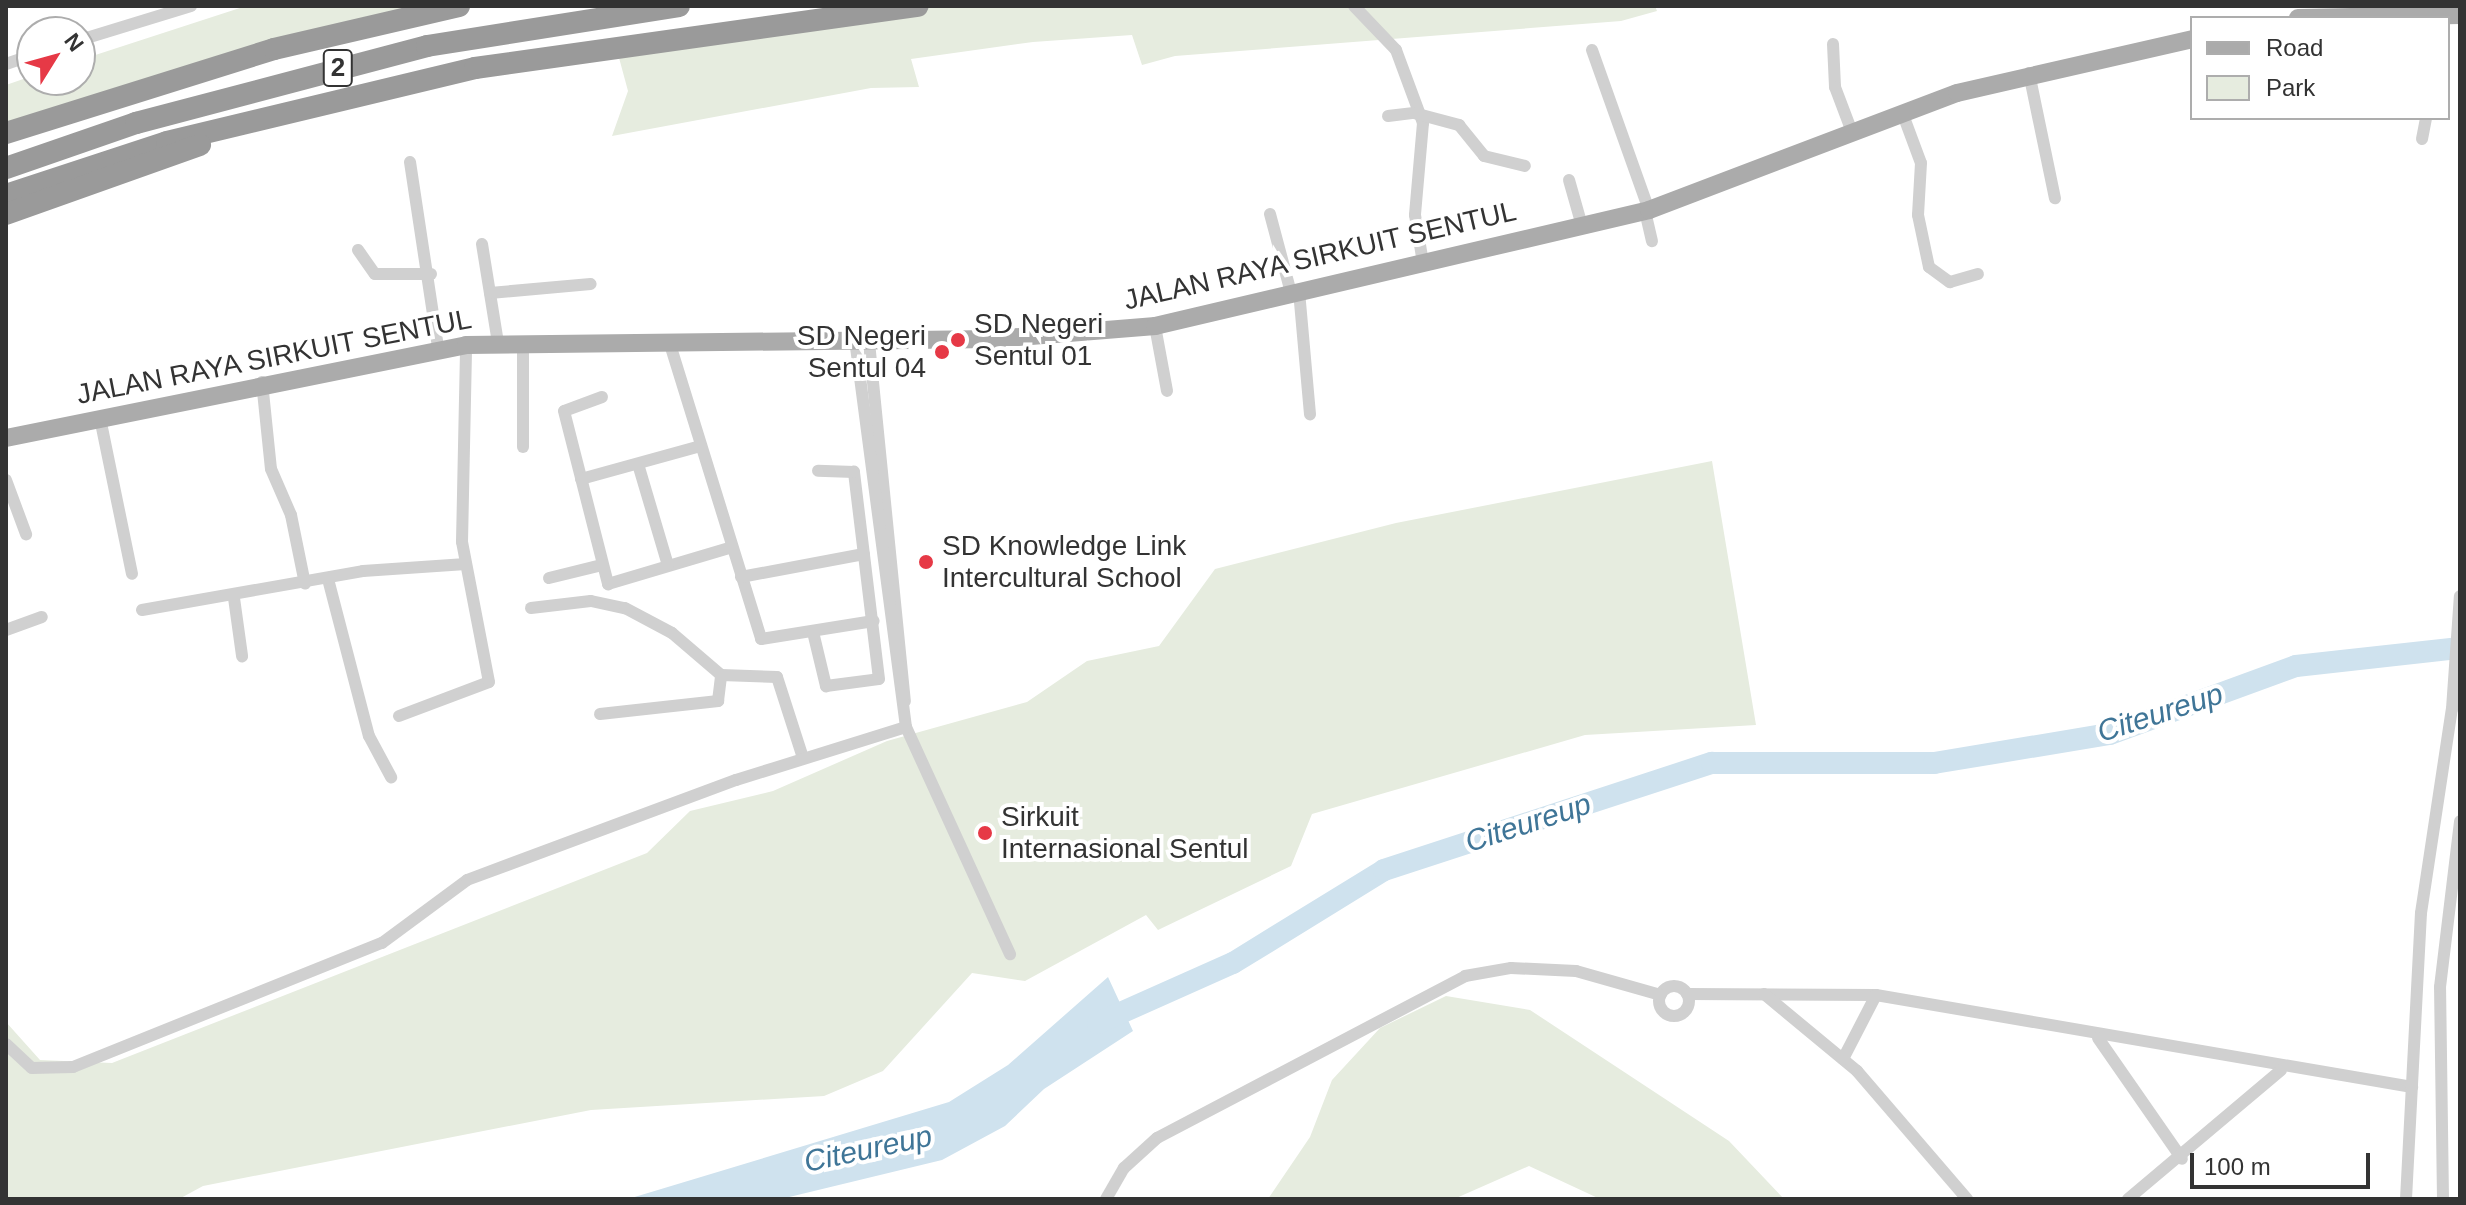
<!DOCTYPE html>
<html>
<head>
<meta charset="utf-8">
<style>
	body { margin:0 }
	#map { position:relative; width:2466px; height:1205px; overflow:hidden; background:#fff; font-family:Arial,sans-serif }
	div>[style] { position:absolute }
	.green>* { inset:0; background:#e6ecdf }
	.water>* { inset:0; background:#cfe2ee }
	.river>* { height:22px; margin:-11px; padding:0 11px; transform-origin:11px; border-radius:11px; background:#cfe2ee }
	.street>* { height:12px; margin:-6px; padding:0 6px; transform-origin:6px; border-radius:6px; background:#d0d0d0 }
	.street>.ring { margin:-6px; padding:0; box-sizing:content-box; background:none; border:12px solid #d0d0d0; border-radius:50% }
	.primary>* { height:18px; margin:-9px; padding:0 9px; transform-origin:9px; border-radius:9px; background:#ababab }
	.highway>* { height:22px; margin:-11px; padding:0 11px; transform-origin:11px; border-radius:11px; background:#9a9a9a }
	.dots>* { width:22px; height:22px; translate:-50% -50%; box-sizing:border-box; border:4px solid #fff; border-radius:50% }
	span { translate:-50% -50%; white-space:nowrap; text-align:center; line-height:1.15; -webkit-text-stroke:8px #fff; paint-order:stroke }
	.shield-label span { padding:2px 6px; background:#fff; border:2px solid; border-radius:6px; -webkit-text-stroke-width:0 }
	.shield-label { font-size:26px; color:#333; font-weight:700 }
	.street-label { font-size:28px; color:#333 }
	.poi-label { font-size:28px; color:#333 }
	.left { translate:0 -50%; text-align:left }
	.right { translate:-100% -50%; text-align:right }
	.water-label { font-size:30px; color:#3f7597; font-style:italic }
	.frame { position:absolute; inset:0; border:8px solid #333; pointer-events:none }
	.legend { position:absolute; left:2190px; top:16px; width:260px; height:104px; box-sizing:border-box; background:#fff; border:2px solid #adadad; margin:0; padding:10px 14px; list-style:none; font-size:24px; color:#333 }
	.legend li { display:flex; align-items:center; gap:16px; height:40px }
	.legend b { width:40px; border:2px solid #adadad }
	.north { position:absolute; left:16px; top:16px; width:80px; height:80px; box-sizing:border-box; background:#fff; border:2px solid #adadad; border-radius:50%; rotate:53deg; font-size:22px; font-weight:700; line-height:32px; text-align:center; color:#333 }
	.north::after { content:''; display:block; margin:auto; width:28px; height:36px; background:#e63946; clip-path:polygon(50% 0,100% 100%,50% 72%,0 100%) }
	.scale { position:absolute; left:2190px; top:1153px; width:180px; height:36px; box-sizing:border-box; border:4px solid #333; border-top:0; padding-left:10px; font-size:24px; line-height:28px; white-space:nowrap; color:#333; -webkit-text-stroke:6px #fff; paint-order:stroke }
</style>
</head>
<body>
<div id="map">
	<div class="green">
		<div style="clip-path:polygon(246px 6px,459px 6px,6px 133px,6px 85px,32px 76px,80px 80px,80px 60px)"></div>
		<div style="clip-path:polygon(918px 6px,1655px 6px,1657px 11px,1621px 21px,1175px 56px,1142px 65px,1132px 35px,1033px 42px,911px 59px,919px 87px,871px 88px,612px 136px,628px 91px,615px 43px)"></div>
		<div style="clip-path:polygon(1712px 461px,1756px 725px,1585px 735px,1312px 814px,1291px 866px,1158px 930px,1146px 915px,1025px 981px,972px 973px,883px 1071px,824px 1096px,591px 1110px,203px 1186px,179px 1199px,6px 1199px,6px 1022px,40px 1060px,112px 1063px,647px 853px,690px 811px,773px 791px,887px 741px,1027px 702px,1087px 661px,1159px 646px,1215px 569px,1396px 523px)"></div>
		<div style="clip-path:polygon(1446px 996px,1530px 1010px,1729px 1141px,1784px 1199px,1600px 1199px,1529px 1166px,1454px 1199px,1268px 1199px,1310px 1137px,1332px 1080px,1380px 1028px)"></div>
	</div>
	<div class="water">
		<div style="clip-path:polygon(1108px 977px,1133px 1031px,1044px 1089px,1005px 1126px,942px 1160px,781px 1199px,628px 1199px,949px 1102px,1008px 1065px)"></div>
	</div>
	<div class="river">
		<div style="left:1098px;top:1023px;width:148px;rotate:-24deg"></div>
		<div style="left:1233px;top:963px;width:177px;rotate:-31.6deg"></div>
		<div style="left:1384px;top:870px;width:345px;rotate:-18.1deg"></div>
		<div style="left:1712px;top:763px;width:222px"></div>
		<div style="left:1934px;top:763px;width:178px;rotate:-9.4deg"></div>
		<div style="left:2110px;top:734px;width:198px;rotate:-20.1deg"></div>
		<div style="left:2296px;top:666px;width:165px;rotate:-6.3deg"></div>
	</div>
	<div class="street">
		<div style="left:1354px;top:6px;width:61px;rotate:46.3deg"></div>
		<div style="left:1396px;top:50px;width:78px;rotate:69.7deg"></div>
		<div style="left:1423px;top:123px;width:92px;rotate:95deg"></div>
		<div style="left:1415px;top:215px;width:49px;rotate:80.5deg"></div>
		<div style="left:80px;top:40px;width:116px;rotate:-17deg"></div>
		<div style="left:1833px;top:44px;width:43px;rotate:87.3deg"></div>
		<div style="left:1835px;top:87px;width:48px;rotate:69.3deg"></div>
		<div style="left:1592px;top:50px;width:170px;rotate:70.4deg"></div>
		<div style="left:6px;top:64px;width:28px;rotate:-19deg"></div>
		<div style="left:2029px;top:73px;width:128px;rotate:78.3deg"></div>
		<div style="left:1902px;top:112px;width:54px;rotate:69.6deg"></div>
		<div style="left:1921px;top:163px;width:52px;rotate:93.3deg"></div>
		<div style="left:1918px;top:215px;width:53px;rotate:78.1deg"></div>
		<div style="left:1929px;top:267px;width:26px;rotate:36deg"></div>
		<div style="left:1950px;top:282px;width:29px;rotate:-16deg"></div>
		<div style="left:1388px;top:116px;width:26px;rotate:-7deg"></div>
		<div style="left:1414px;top:113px;width:47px;rotate:14.9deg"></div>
		<div style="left:1459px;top:125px;width:40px;rotate:51deg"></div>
		<div style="left:1484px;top:156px;width:42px;rotate:13.7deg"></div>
		<div style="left:2422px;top:139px;width:21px;rotate:-79deg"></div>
		<div style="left:410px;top:162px;width:188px;rotate:81.4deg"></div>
		<div style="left:1569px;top:180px;width:48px;rotate:74.2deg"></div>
		<div style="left:1645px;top:211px;width:31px;rotate:77deg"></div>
		<div style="left:1270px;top:214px;width:82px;rotate:75.1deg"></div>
		<div style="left:482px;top:244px;width:100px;rotate:80.8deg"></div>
		<div style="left:358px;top:250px;width:29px;rotate:55deg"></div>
		<div style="left:375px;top:274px;width:56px"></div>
		<div style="left:1299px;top:291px;width:124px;rotate:84.9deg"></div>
		<div style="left:490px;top:293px;width:101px;rotate:-5.1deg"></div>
		<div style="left:1155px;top:326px;width:66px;rotate:79.5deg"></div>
		<div style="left:669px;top:341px;width:312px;rotate:72.8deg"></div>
		<div style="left:761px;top:639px;width:114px;rotate:-9.1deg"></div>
		<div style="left:869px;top:342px;width:361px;rotate:84.3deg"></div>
		<div style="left:262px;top:382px;width:87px;rotate:84.1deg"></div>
		<div style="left:271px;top:469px;width:50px;rotate:66.5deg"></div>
		<div style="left:291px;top:515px;width:70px;rotate:78.5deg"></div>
		<div style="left:602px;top:397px;width:40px;rotate:159.8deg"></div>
		<div style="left:564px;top:411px;width:179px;rotate:75.7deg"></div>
		<div style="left:608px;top:584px;width:129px;rotate:-16.6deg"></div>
		<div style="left:100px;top:418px;width:159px;rotate:78.4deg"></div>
		<div style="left:523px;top:447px;width:104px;rotate:-90deg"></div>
		<div style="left:638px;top:464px;width:105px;rotate:73.5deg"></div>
		<div style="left:581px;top:479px;width:124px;rotate:-15.4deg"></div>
		<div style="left:6px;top:480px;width:58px;rotate:69.7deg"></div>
		<div style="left:741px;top:577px;width:125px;rotate:-10.6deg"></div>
		<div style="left:549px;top:578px;width:55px;rotate:-13.8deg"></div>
		<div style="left:328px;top:579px;width:162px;rotate:75.4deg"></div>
		<div style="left:369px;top:736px;width:47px;rotate:61.8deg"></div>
		<div style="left:234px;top:598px;width:59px;rotate:82.1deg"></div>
		<div style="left:531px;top:608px;width:60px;rotate:-6.7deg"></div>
		<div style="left:591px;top:601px;width:35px;rotate:12deg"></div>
		<div style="left:625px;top:608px;width:53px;rotate:28deg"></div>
		<div style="left:672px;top:633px;width:65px;rotate:40.6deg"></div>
		<div style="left:721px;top:675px;width:56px;rotate:2deg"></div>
		<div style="left:777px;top:677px;width:85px;rotate:72.2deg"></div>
		<div style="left:142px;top:610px;width:224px;rotate:-10deg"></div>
		<div style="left:363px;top:571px;width:103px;rotate:-3.9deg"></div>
		<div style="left:6px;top:630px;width:38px;rotate:-20deg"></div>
		<div style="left:813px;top:632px;width:56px;rotate:76.5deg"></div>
		<div style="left:826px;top:686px;width:53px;rotate:-7.5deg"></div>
		<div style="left:879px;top:679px;width:209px;rotate:-96.9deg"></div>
		<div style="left:854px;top:472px;width:36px;rotate:-178deg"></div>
		<div style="left:600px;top:714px;width:119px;rotate:-6.3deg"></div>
		<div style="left:718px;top:701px;width:26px;rotate:-83deg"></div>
		<div style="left:399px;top:716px;width:96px;rotate:-20.7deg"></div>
		<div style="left:489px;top:682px;width:143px;rotate:-100.9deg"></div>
		<div style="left:462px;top:542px;width:197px;rotate:-88.8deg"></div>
		<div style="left:906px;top:727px;width:250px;rotate:65.4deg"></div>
		<div class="ring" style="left:1659px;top:986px;width:18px;height:18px"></div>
		<div style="left:1687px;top:994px;width:189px;rotate:0.3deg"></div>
		<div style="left:1876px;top:995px;width:544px;rotate:9.74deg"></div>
		<div style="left:1764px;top:994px;width:121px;rotate:39.6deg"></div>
		<div style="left:1857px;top:1071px;width:169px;rotate:49.3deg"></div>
		<div style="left:2098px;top:1038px;width:147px;rotate:55.2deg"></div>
		<div style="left:6px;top:1044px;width:35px;rotate:43deg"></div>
		<div style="left:32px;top:1068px;width:41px;rotate:-1.4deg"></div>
		<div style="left:73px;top:1067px;width:333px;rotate:-21.9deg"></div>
		<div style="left:382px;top:943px;width:106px;rotate:-36.5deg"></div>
		<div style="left:467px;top:880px;width:287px;rotate:-20.4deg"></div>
		<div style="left:736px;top:780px;width:178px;rotate:-17.3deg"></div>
		<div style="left:906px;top:727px;width:389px;rotate:-97.5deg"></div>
		<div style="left:1843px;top:1059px;width:72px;rotate:-62.7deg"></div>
		<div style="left:1106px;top:1199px;width:36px;rotate:-60deg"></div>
		<div style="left:1124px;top:1168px;width:45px;rotate:-42.3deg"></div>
		<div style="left:1157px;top:1138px;width:348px;rotate:-27.7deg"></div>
		<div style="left:1465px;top:976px;width:47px;rotate:-9.9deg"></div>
		<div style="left:1511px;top:968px;width:65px;rotate:2.6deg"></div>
		<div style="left:1576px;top:971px;width:88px;rotate:15.8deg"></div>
		<div style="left:2128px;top:1199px;width:200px;rotate:-40.1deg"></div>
		<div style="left:2406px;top:1199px;width:286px;rotate:-87deg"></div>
		<div style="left:2421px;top:913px;width:206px;rotate:-81.4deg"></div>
		<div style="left:2452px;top:709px;width:113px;rotate:-86deg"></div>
		<div style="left:2443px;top:1199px;width:212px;rotate:-90.8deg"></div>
		<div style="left:2440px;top:987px;width:167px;rotate:-83.1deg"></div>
	</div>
	<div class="primary">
		<div style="left:2298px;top:18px;width:162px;rotate:-1.1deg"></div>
		<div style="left:6px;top:438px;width:469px;rotate:-11.4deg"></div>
		<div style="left:466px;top:345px;width:528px;rotate:-0.65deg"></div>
		<div style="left:994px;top:339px;width:162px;rotate:-4.6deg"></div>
		<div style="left:1155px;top:326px;width:507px;rotate:-13.21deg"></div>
		<div style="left:1649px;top:210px;width:329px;rotate:-20.8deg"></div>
		<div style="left:1957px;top:93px;width:241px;rotate:-12.9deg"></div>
	</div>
	<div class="highway">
		<div style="left:6px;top:133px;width:281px;rotate:-17.4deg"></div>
		<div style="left:274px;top:49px;width:190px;rotate:-13.1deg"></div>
		<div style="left:6px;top:168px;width:138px;rotate:-19.1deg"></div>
		<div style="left:136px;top:123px;width:301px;rotate:-14.8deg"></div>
		<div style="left:427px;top:46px;width:255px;rotate:-9deg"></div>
		<div style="left:6px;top:195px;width:169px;rotate:-18.2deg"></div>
		<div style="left:167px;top:142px;width:317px;rotate:-13.5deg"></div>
		<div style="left:475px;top:68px;width:447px;rotate:-8deg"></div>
		<div style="left:6px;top:214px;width:206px;rotate:-19.6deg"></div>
	</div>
	<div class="dots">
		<div style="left:958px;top:340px;background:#e63946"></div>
		<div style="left:942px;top:352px;background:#e63946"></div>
		<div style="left:926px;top:562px;background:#e63946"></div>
		<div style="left:985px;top:833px;background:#e63946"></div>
	</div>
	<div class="shield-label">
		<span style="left:338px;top:68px">2</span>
	</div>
	<div class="street-label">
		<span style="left:1320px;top:256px;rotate:-13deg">JALAN RAYA SIRKUIT SENTUL</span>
		<span style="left:274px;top:357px;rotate:-11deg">JALAN RAYA SIRKUIT SENTUL</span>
	</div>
	<div class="poi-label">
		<span class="left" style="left:974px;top:340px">SD Negeri<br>Sentul 01</span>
		<span class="right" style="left:926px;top:352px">SD Negeri<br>Sentul 04</span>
		<span class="left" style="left:942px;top:562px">SD Knowledge Link<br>Intercultural School</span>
		<span class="left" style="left:1001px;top:833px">Sirkuit<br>Internasional Sentul</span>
	</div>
	<div class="water-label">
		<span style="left:2160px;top:713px;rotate:-18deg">Citeureup</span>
		<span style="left:1528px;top:823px;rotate:-18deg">Citeureup</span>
		<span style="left:868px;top:1149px;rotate:-12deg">Citeureup</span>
	</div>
	<div class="frame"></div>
	<ul class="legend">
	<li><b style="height:10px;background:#ababab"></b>Road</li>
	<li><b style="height:22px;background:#e6ecdf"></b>Park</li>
	</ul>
	<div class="north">N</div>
	<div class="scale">100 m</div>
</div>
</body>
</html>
